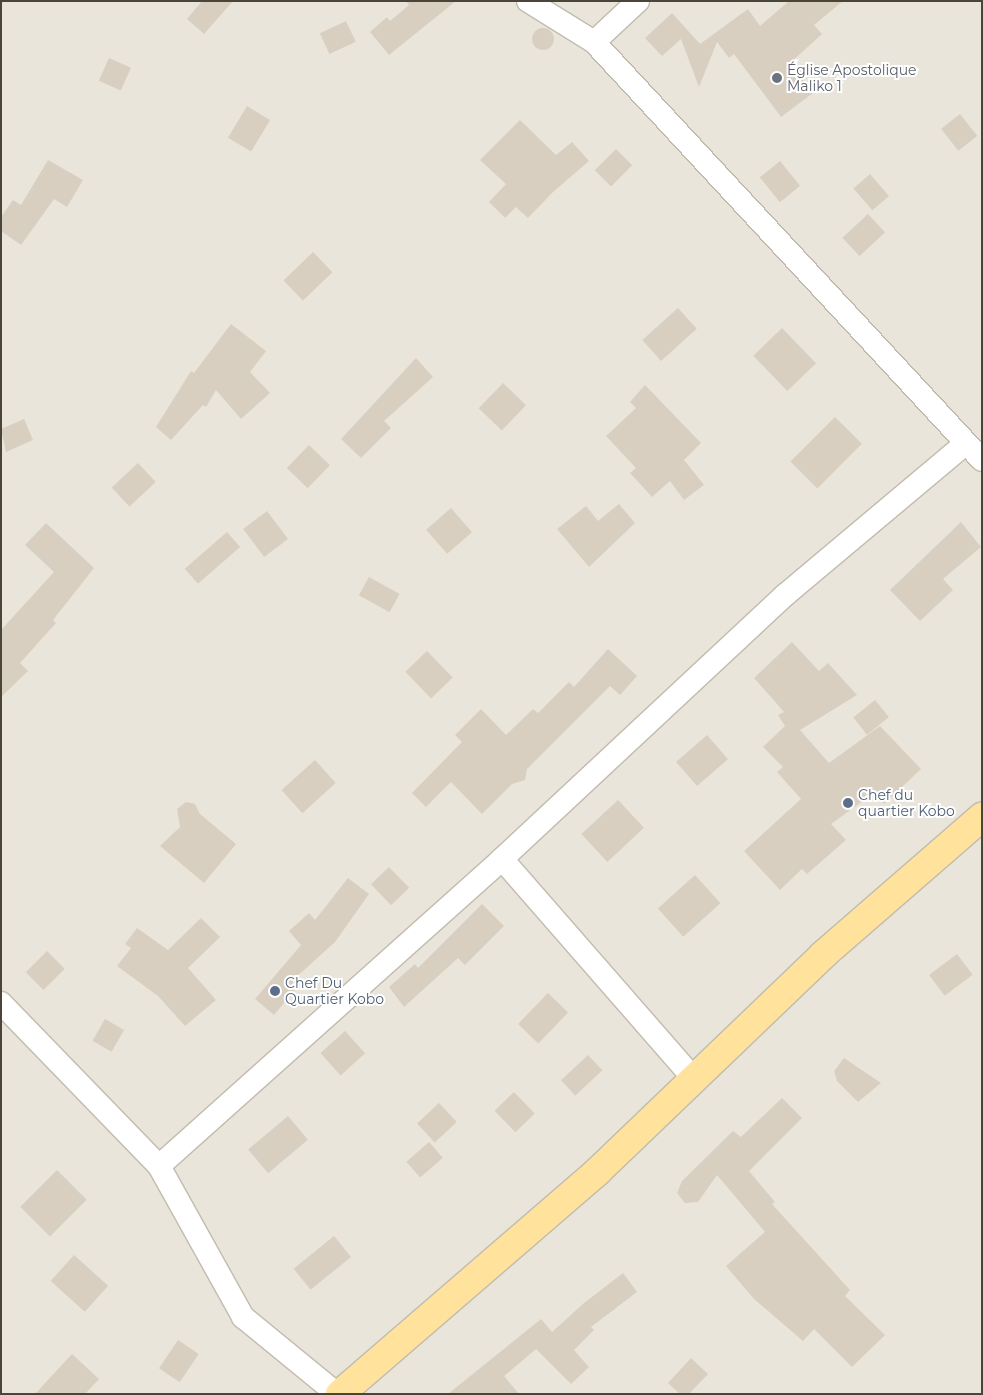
<!DOCTYPE html>
<html>
<head>
<meta charset="utf-8">
<style>
	body { margin:0 }
	#map { position:relative; width:983px; height:1395px; overflow:hidden; background:#f6f3ec; font-family:Montserrat,sans-serif }
	div>[style] { position:absolute }
	.residential>* { inset:0; background:#eae5da; transform-origin:0 0 }
	.building>* { inset:0; background:#d8cfc1; transform-origin:0 0 }
	.round { border-radius:50% }
	.roads { filter:drop-shadow(1px 0 #c2bbae) drop-shadow(-1px 0 #c2bbae) drop-shadow(0 1px #c2bbae) drop-shadow(0 -1px #c2bbae) }
	.street>* { height:22px; margin:-11px; padding:0 11px; transform-origin:11px; border-radius:11px; background:#fff }
	.primary>* { height:28px; margin:-14px; padding:0 14px; transform-origin:14px; border-radius:14px; background:#ffe39c }
	.dots>* { width:14px; height:14px; translate:-50% -50%; box-sizing:border-box; border:2px solid #fff; border-radius:50% }
	span { translate:-50% -50%; white-space:nowrap; text-align:center; line-height:1.15; -webkit-text-stroke:4px #fff; paint-order:stroke }
	.worship-label { font-size:14px; color:#5b616d }
	.left { translate:0 -50%; text-align:left }
	.service-label { font-size:14px; color:#4e5e75 }
	.frame { position:absolute; inset:0; border:2px solid #4b4439; pointer-events:none }
</style>
</head>
<body>
<div id="map">
	<div class="residential">
		<div style="left:1px;top:1px;width:981px;height:1393px"></div>
	</div>
	<div class="building">
		<div style="clip-path:polygon(202px 1px,233px 1px,204px 34px,187px 19px)"></div>
		<div style="clip-path:polygon(406px 1px,456px 1px,389px 55px,370px 32px,387px 17px,390px 21px,409px 5px)"></div>
		<div style="clip-path:polygon(789px 1px,843px 1px,814px 25px,822px 34px,790px 63px,813px 93px,781px 117px,734px 54px,729px 58px,717px 42px,699px 87px,681px 39px,662px 56px,645px 38px,672px 13px,700px 44px,748px 9px,760px 26px)"></div>
		<div style="left:346px;top:21px;width:23px;height:29px;rotate:65deg"></div>
		<div class="round" style="left:532px;top:28px;width:22px;height:22px"></div>
		<div style="left:109px;top:58px;width:24px;height:25px;rotate:24deg"></div>
		<div style="left:247px;top:106px;width:27px;height:37px;rotate:31deg"></div>
		<div style="left:960px;top:114px;width:28px;height:24px;rotate:52deg"></div>
		<div style="clip-path:polygon(520px 120px,556px 155px,572px 142px,589px 161px,553px 192px,528px 218px,516px 207px,505px 218px,489px 202px,506px 184px,480px 160px)"></div>
		<div style="left:616px;top:149px;width:23px;height:30px;rotate:45deg"></div>
		<div style="clip-path:polygon(48px 160px,83px 180px,67px 207px,54px 199px,21px 245px,1px 231px,1px 217px,13px 200px,21px 205px)"></div>
		<div style="left:780px;top:161px;width:32px;height:26px;rotate:51deg"></div>
		<div style="left:870px;top:174px;width:29px;height:22px;rotate:49deg"></div>
		<div style="left:868px;top:214px;width:25px;height:35px;rotate:47deg"></div>
		<div style="left:313px;top:252px;width:28px;height:41px;rotate:46deg"></div>
		<div style="left:678px;top:308px;width:28px;height:48px;rotate:48deg"></div>
		<div style="clip-path:polygon(231px 324px,266px 351px,250px 372px,270px 393px,241px 419px,216px 390px,206px 407px,203px 405px,171px 440px,156px 427px,191px 371px,194px 373px)"></div>
		<div style="left:782px;top:328px;width:49px;height:40px;rotate:46deg"></div>
		<div style="clip-path:polygon(416px 358px,433px 377px,384px 421px,391px 428px,361px 458px,341px 439px)"></div>
		<div style="left:503px;top:383px;width:32px;height:35px;rotate:44deg"></div>
		<div style="clip-path:polygon(645px 385px,701px 443px,684px 460px,704px 485px,684px 500px,670px 481px,652px 497px,630px 473px,636px 468px,606px 436px,636px 408px,630px 402px)"></div>
		<div style="left:835px;top:417px;width:38px;height:63px;rotate:45deg"></div>
		<div style="clip-path:polygon(24px 419px,33px 440px,6px 452px,1px 429px)"></div>
		<div style="left:309px;top:445px;width:29px;height:32px;rotate:44deg"></div>
		<div style="left:138px;top:463px;width:26px;height:36px;rotate:47deg"></div>
		<div style="clip-path:polygon(619px 504px,635px 523px,589px 567px,557px 529px,586px 506px,598px 521px)"></div>
		<div style="left:451px;top:508px;width:32px;height:33px;rotate:49deg"></div>
		<div style="left:267px;top:511px;width:35px;height:30px;rotate:53deg"></div>
		<div style="clip-path:polygon(961px 522px,981px 547px,943px 579px,953px 590px,920px 621px,890px 590px)"></div>
		<div style="clip-path:polygon(46px 523px,94px 568px,53px 620px,56px 623px,20px 663px,28px 671px,1px 697px,1px 630px,54px 572px,25px 545px)"></div>
		<div style="left:227px;top:532px;width:20px;height:56px;rotate:49deg"></div>
		<div style="left:369px;top:577px;width:35px;height:21px;rotate:29deg"></div>
		<div style="clip-path:polygon(792px 642px,819px 671px,828px 663px,857px 695px,800px 730px,829px 763px,880px 726px,921px 769px,884px 804px,874px 793px,831px 824px,846px 840px,807px 874px,802px 869px,780px 890px,744px 851px,801px 799px,777px 772px,783px 767px,763px 747px,785px 726px,778px 715px,784px 712px,754px 678px)"></div>
		<div style="clip-path:polygon(608px 649px,637px 676px,620px 695px,610px 686px,527px 769px,525px 780px,512px 784px,482px 814px,451px 782px,426px 807px,412px 793px,462px 742px,455px 735px,481px 709px,506px 735px,533px 709px,538px 713px,569px 682px,574px 687px)"></div>
		<div style="left:427px;top:651px;width:37px;height:30px;rotate:46deg"></div>
		<div style="left:875px;top:700px;width:22px;height:28px;rotate:51deg"></div>
		<div style="left:707px;top:735px;width:32px;height:41px;rotate:49deg"></div>
		<div style="left:315px;top:760px;width:31px;height:45px;rotate:48deg"></div>
		<div style="left:618px;top:800px;width:38px;height:50px;rotate:47deg"></div>
		<div style="clip-path:polygon(186px 802px,195px 804px,200px 814px,236px 844px,204px 883px,160px 846px,180px 827px,177px 809px)"></div>
		<div style="left:389px;top:867px;width:29px;height:25px;rotate:46deg"></div>
		<div style="left:695px;top:875px;width:38px;height:50px;rotate:48deg"></div>
		<div style="clip-path:polygon(348px 878px,369px 894px,335px 942px,294px 979px,300px 984px,274px 1015px,255px 999px,301px 945px,289px 931px,309px 913px,315px 920px)"></div>
		<div style="clip-path:polygon(482px 904px,504px 926px,465px 965px,458px 958px,404px 1007px,389px 987px,415px 964px,418px 968px)"></div>
		<div style="clip-path:polygon(201px 918px,220px 937px,188px 968px,216px 1000px,185px 1026px,158px 996px,117px 966px,131px 948px,125px 944px,137px 928px,168px 950px)"></div>
		<div style="left:47px;top:951px;width:25px;height:30px;rotate:45deg"></div>
		<div style="left:957px;top:954px;width:26px;height:35px;rotate:53deg"></div>
		<div style="left:548px;top:993px;width:28px;height:43px;rotate:44deg"></div>
		<div style="left:105px;top:1019px;width:22px;height:25px;rotate:30deg"></div>
		<div style="left:345px;top:1031px;width:30px;height:33px;rotate:48deg"></div>
		<div style="left:588px;top:1055px;width:21px;height:37px;rotate:47deg"></div>
		<div style="clip-path:polygon(844px 1058px,881px 1083px,858px 1102px,837px 1081px,834px 1071px)"></div>
		<div style="left:514px;top:1092px;width:30px;height:27px;rotate:46deg"></div>
		<div style="clip-path:polygon(782px 1098px,802px 1118px,749px 1171px,775px 1202px,772px 1204px,850px 1290px,845px 1296px,885px 1335px,852px 1367px,814px 1329px,803px 1341px,754px 1299px,726px 1266px,765px 1232px,717px 1175px,698px 1202px,685px 1203px,677px 1193px,682px 1181px,733px 1131px,741px 1137px)"></div>
		<div style="left:439px;top:1103px;width:26px;height:30px;rotate:47deg"></div>
		<div style="left:288px;top:1116px;width:31px;height:52px;rotate:50deg"></div>
		<div style="left:429px;top:1142px;width:21px;height:30px;rotate:49deg"></div>
		<div style="left:57px;top:1170px;width:42px;height:52px;rotate:45deg"></div>
		<div style="left:334px;top:1236px;width:27px;height:52px;rotate:51deg"></div>
		<div style="left:74px;top:1255px;width:46px;height:35px;rotate:42deg"></div>
		<div style="clip-path:polygon(623px 1273px,637px 1292px,591px 1327px,594px 1330px,574px 1350px,589px 1367px,571px 1384px,536px 1349px,504px 1376px,519px 1394px,448px 1394px,541px 1319px,552px 1332px,584px 1303px)"></div>
		<div style="left:178px;top:1340px;width:25px;height:34px;rotate:34deg"></div>
		<div style="clip-path:polygon(72px 1354px,99px 1379px,85px 1394px,35px 1394px)"></div>
		<div style="clip-path:polygon(691px 1358px,708px 1374px,689px 1394px,680px 1394px,668px 1383px)"></div>
	</div>
	<div class="roads">
		<div class="street">
			<div style="left:528px;top:1px;width:78px;rotate:31.8deg"></div>
			<div style="left:638px;top:1px;width:60px;rotate:137deg"></div>
			<div style="left:594px;top:42px;width:570px;rotate:47.13deg"></div>
			<div style="left:502px;top:859px;width:292px;rotate:48.9deg"></div>
			<div style="left:1px;top:1003px;width:227px;rotate:45.9deg"></div>
			<div style="left:159px;top:1166px;width:173px;rotate:60.9deg"></div>
			<div style="left:243px;top:1317px;width:122px;rotate:39.3deg"></div>
			<div style="left:159px;top:1166px;width:460px;rotate:-41.8deg"></div>
			<div style="left:502px;top:859px;width:387px;rotate:-43deg"></div>
			<div style="left:785px;top:595px;width:236px;rotate:-40deg"></div>
		</div>
		<div class="primary">
			<div style="left:340px;top:1394px;width:340px;rotate:-40.8deg"></div>
			<div style="left:597px;top:1172px;width:313px;rotate:-43.8deg"></div>
			<div style="left:823px;top:955px;width:211px;rotate:-41deg"></div>
		</div>
	</div>
	<div class="dots">
		<div style="left:777px;top:78px;background:#6b7280"></div>
		<div style="left:848px;top:803px;background:#5c6f8a"></div>
		<div style="left:275px;top:991px;background:#5c6f8a"></div>
	</div>
	<div class="worship-label">
		<span class="left" style="left:787px;top:78px">Église Apostolique<br>Maliko 1</span>
	</div>
	<div class="service-label">
		<span class="left" style="left:858px;top:803px">Chef du<br>quartier Kobo</span>
		<span class="left" style="left:285px;top:991px">Chef Du<br>Quartier Kobo</span>
	</div>
	<div class="frame"></div>
</div>
</body>
</html>
